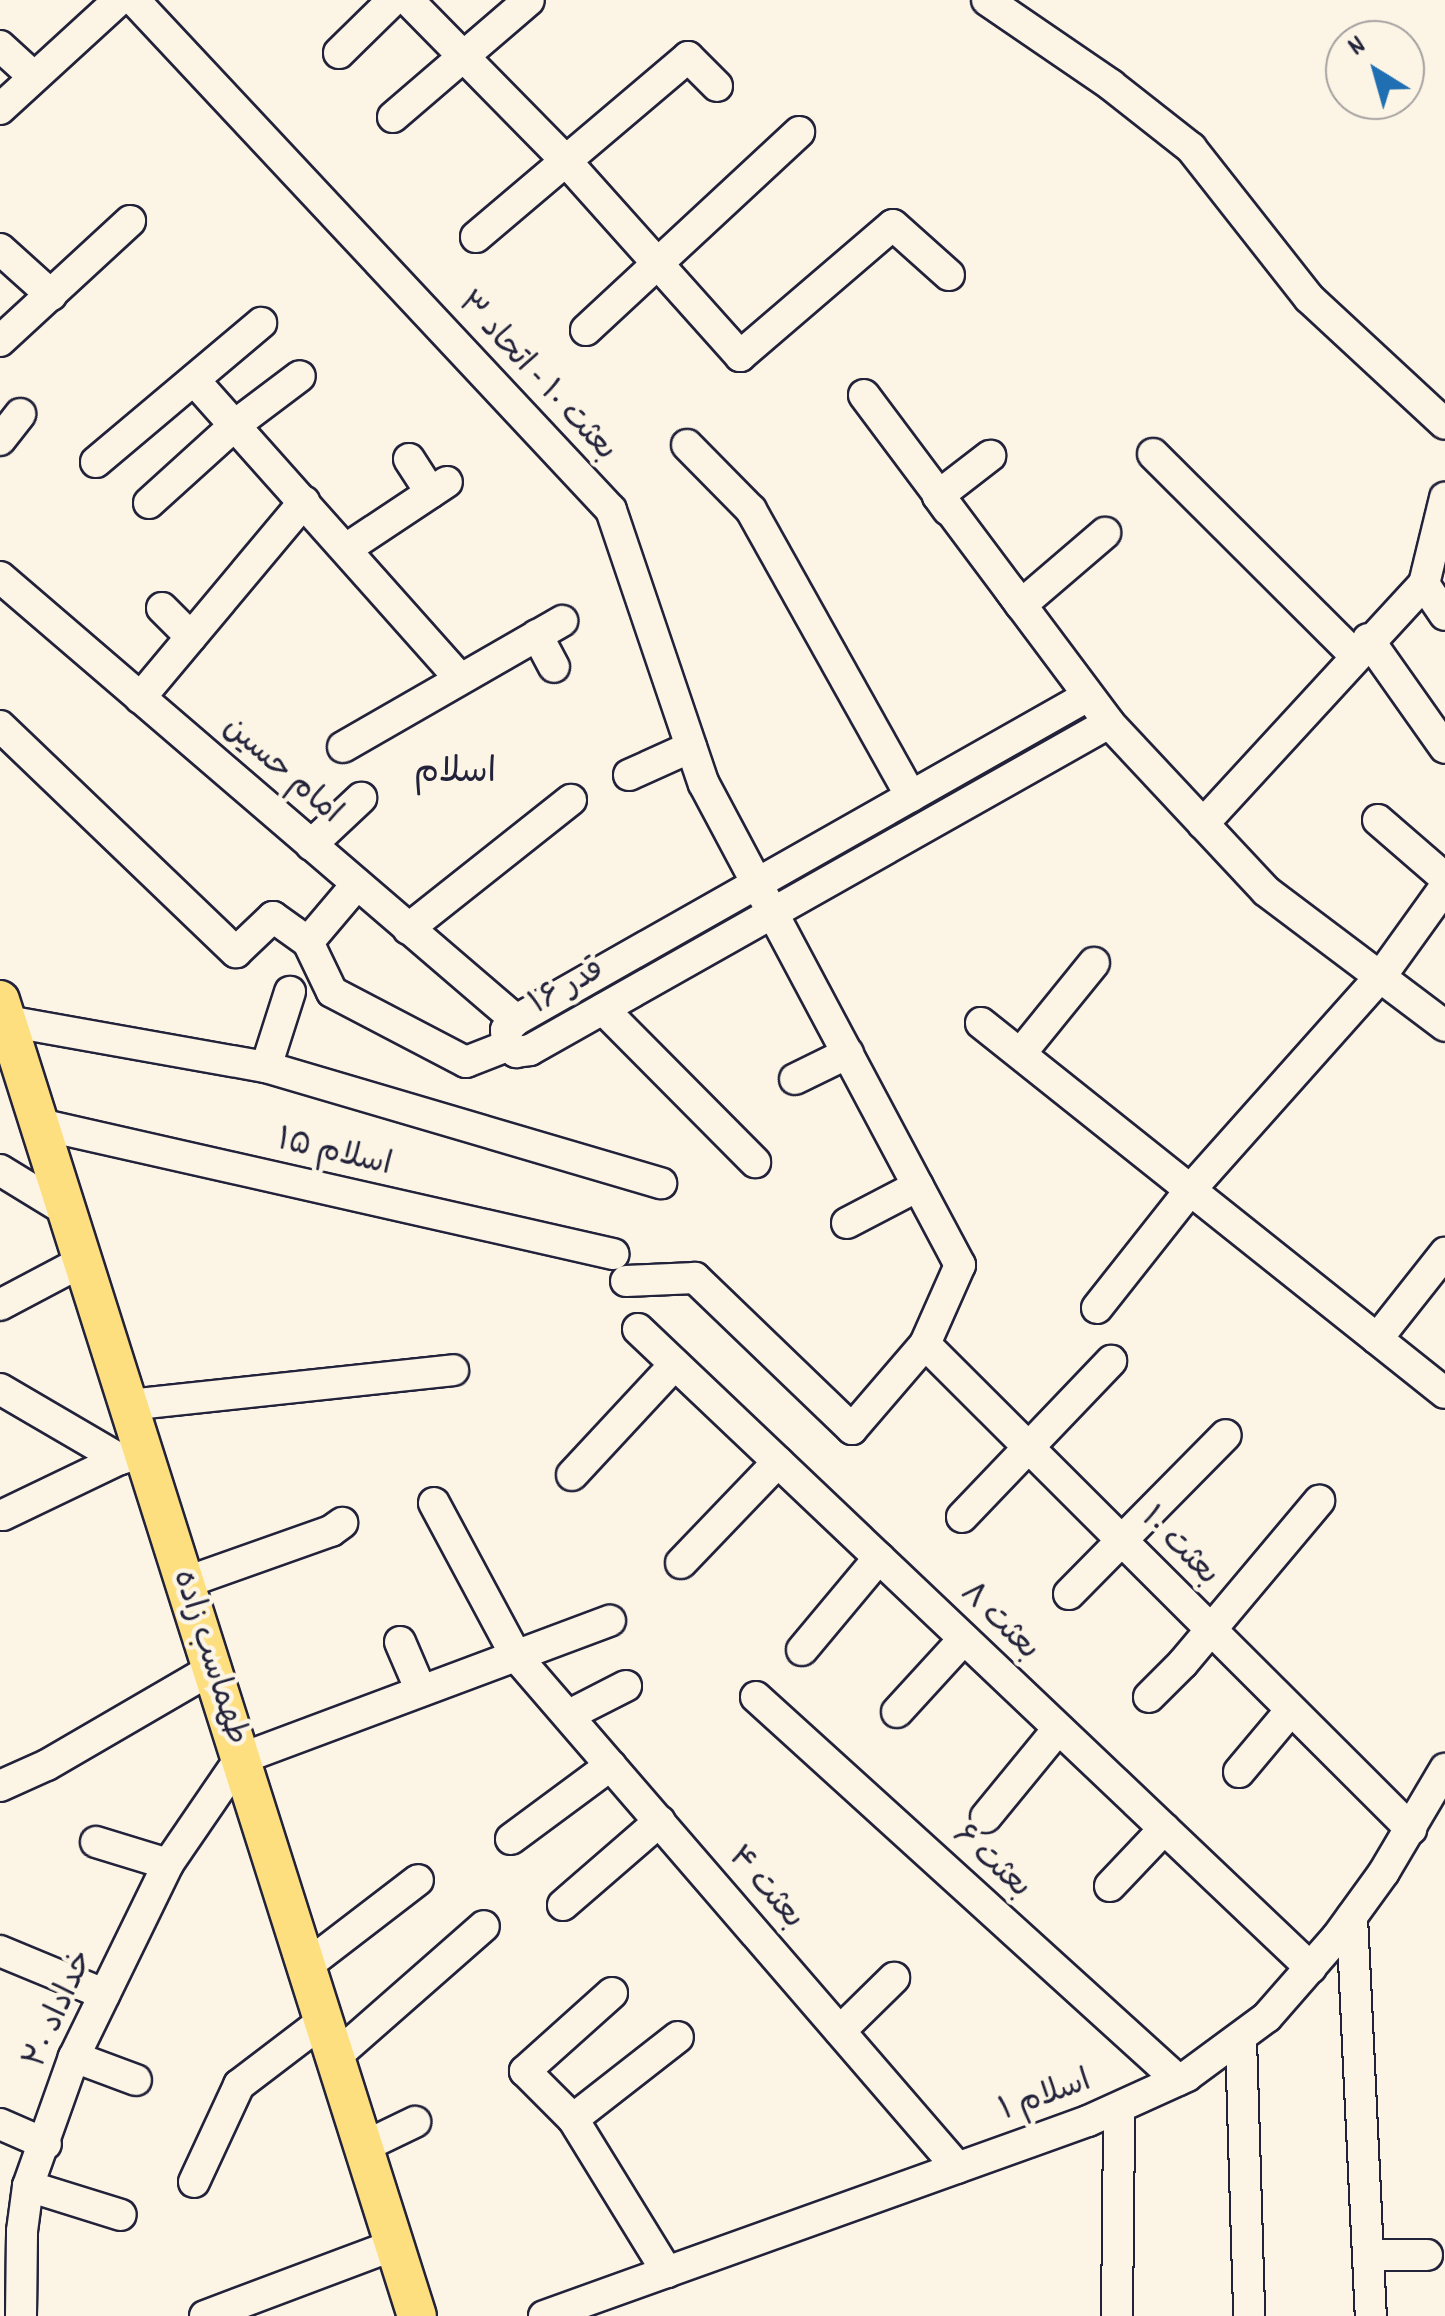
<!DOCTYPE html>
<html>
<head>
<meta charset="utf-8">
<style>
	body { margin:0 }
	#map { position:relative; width:1445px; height:2316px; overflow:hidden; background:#fcf5e5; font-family:Dekko,"Playpen Sans Arabic",sans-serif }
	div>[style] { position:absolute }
	.roads { filter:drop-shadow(2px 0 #22223b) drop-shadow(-2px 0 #22223b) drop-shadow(0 2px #22223b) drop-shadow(0 -2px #22223b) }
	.minor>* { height:30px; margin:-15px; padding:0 15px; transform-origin:15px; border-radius:15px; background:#fcf5e5 }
	.major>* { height:38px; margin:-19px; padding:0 19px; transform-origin:19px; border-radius:19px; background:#fedf80 }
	span { translate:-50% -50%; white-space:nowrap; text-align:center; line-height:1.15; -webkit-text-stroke:9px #fcf5e5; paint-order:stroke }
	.street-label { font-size:32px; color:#22223b }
	.neighbourhood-label { font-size:35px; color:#22223b }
	.north { position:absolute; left:1325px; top:20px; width:100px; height:100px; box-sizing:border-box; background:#fcf5e5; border:2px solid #a5a1a1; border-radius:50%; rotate:323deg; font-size:28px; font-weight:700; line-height:40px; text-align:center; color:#22223b }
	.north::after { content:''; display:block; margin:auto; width:35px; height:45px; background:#1f6fb2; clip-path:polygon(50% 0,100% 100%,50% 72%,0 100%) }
</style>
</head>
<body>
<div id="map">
	<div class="roads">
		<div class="minor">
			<div style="left:134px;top:0;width:698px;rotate:46.91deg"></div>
			<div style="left:611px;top:510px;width:289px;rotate:71.3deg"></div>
			<div style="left:704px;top:784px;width:545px;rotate:61.98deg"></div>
			<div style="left:960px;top:1265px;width:86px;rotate:113.9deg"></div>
			<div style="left:925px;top:1344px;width:112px;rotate:130.7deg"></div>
			<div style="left:852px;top:1429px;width:218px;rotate:-136.1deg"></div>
			<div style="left:695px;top:1278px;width:69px;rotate:177.5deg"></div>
			<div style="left:408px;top:0;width:224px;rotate:45.5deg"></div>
			<div style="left:565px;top:160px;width:263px;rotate:48.2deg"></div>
			<div style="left:740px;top:356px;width:201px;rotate:-40.6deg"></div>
			<div style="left:893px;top:225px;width:75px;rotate:41.8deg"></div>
			<div style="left:987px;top:0;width:150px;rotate:34.4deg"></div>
			<div style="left:1111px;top:85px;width:102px;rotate:38.2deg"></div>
			<div style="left:1191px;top:148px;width:191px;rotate:51.8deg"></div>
			<div style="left:1309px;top:298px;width:185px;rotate:42.8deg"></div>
			<div style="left:0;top:46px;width:46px;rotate:42.4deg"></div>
			<div style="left:339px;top:53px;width:76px;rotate:-44.5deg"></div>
			<div style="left:0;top:109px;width:161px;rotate:-42.5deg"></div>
			<div style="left:393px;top:117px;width:179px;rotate:-40.7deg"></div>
			<div style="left:476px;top:237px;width:278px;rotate:-40.3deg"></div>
			<div style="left:688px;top:57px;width:41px;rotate:45deg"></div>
			<div style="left:0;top:249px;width:69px;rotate:42deg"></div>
			<div style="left:586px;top:330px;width:291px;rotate:-42.9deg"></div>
			<div style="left:0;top:341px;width:177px;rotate:-42.7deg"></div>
			<div style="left:194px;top:380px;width:400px;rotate:48.3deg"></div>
			<div style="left:864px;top:395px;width:409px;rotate:53.2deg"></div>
			<div style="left:1109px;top:723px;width:230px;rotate:46.9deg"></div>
			<div style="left:1266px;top:891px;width:224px;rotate:37deg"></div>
			<div style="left:0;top:440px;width:33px;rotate:-52deg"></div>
			<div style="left:687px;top:445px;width:91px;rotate:45.4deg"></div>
			<div style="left:751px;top:510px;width:328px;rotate:60.8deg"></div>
			<div style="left:1153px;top:454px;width:284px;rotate:44.9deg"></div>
			<div style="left:409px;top:459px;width:40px;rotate:57.1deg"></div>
			<div style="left:96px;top:462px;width:216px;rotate:-40.1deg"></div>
			<div style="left:149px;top:503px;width:116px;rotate:-42.2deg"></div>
			<div style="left:235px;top:425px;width:81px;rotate:-37deg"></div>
			<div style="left:948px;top:510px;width:17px;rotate:-126deg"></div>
			<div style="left:938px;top:496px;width:66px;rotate:-37.6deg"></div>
			<div style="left:346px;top:549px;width:121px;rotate:-33.6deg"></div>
			<div style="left:0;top:577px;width:680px;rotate:40.65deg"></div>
			<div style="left:1424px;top:584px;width:37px;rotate:56deg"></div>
			<div style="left:1010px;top:590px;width:19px;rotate:54deg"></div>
			<div style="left:1021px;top:605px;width:111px;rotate:-40.6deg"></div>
			<div style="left:162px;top:608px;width:41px;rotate:45deg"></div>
			<div style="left:537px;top:635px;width:36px;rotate:62deg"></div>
			<div style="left:1368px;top:639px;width:133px;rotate:54.8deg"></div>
			<div style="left:1086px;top:697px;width:655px;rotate:150.46deg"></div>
			<div style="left:516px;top:1020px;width:14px;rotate:135deg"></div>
			<div style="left:506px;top:1030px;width:16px;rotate:86deg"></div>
			<div style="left:507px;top:1046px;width:11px;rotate:34deg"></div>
			<div style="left:516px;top:1052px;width:14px;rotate:-8deg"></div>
			<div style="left:530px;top:1050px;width:665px;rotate:-29.46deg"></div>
			<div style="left:140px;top:698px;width:256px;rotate:-50.1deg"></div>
			<div style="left:0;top:726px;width:327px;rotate:43.8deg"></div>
			<div style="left:236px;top:952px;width:51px;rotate:-43.4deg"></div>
			<div style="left:273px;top:917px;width:43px;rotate:35.5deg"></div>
			<div style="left:308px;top:942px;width:55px;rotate:64.4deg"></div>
			<div style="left:332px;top:992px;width:151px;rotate:27.6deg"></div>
			<div style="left:466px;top:1062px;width:44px;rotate:-21.3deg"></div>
			<div style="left:343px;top:747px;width:253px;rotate:-29.9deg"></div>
			<div style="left:629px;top:775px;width:68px;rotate:-24.3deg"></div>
			<div style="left:1378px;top:820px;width:89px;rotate:40.9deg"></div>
			<div style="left:1203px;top:824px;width:326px;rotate:-47.4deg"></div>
			<div style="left:1424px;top:584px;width:89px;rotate:-76.3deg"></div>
			<div style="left:311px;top:845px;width:69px;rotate:-43.2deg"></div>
			<div style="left:408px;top:929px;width:208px;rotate:-38.4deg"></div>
			<div style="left:308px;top:942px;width:76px;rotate:-49.8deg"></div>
			<div style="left:603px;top:1009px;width:216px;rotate:45.2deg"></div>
			<div style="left:7px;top:1021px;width:263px;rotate:10.1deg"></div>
			<div style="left:266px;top:1067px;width:412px;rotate:16.4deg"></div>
			<div style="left:981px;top:1023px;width:593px;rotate:38.57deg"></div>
			<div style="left:1021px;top:1053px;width:116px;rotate:-51deg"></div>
			<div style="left:266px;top:1067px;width:79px;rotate:-72.3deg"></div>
			<div style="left:795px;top:1079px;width:59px;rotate:-26.1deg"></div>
			<div style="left:39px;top:1124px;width:589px;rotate:12.76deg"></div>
			<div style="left:0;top:1170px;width:79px;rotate:31.5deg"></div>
			<div style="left:847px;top:1223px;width:80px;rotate:-27.5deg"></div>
			<div style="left:0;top:1305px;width:94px;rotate:-27.9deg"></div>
			<div style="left:1097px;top:1308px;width:152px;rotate:-51.7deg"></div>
			<div style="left:1191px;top:1189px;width:285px;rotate:-48.3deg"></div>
			<div style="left:1381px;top:976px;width:110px;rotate:-54.3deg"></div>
			<div style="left:638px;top:1329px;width:928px;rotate:43.52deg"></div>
			<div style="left:1377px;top:1339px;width:110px;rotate:-51.7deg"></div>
			<div style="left:925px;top:1344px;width:687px;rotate:44.94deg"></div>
			<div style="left:0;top:1389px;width:139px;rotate:30.3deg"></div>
			<div style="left:128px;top:1405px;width:327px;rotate:-6.1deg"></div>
			<div style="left:572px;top:1475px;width:151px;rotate:-47.1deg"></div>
			<div style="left:434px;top:1503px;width:174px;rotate:61.8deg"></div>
			<div style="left:516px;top:1656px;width:676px;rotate:49.2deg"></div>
			<div style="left:3px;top:1515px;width:130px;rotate:-25.6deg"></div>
			<div style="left:120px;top:1459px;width:24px;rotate:-15deg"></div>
			<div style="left:962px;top:1517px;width:216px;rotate:-46.3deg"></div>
			<div style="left:681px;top:1563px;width:140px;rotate:-46.2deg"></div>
			<div style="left:184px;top:1583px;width:156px;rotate:-19.5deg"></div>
			<div style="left:331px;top:1531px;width:14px;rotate:-36deg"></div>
			<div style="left:1069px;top:1594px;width:223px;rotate:-45.4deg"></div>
			<div style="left:400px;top:1642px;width:53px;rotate:66.8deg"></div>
			<div style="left:802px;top:1650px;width:120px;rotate:-50.1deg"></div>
			<div style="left:756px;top:1697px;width:570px;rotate:42.23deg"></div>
			<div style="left:1149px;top:1697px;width:48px;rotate:-45deg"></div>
			<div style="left:1183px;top:1663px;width:212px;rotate:-50deg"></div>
			<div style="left:897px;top:1712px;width:99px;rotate:-47.5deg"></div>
			<div style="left:569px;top:1715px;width:64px;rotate:-27deg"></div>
			<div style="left:1239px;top:1772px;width:81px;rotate:-50deg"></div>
			<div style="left:0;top:1786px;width:51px;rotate:-24.1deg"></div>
			<div style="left:47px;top:1765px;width:191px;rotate:-30.2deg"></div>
			<div style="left:986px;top:1817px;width:114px;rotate:-50.7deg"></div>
			<div style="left:511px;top:1839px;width:124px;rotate:-36.5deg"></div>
			<div style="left:96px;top:1842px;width:75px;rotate:17deg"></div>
			<div style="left:1110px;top:1886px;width:79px;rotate:-46.5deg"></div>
			<div style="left:563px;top:1905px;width:128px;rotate:-40.9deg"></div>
			<div style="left:1352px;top:1917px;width:399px;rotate:87.3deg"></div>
			<div style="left:0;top:1951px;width:113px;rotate:22.5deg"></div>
			<div style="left:306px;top:1966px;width:141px;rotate:-37.5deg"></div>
			<div style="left:612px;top:1993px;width:117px;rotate:138.1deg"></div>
			<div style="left:525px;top:2071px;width:68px;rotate:45deg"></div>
			<div style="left:573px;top:2119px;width:180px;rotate:58.4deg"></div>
			<div style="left:840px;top:2031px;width:76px;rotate:-44.5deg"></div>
			<div style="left:1241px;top:2039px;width:277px;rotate:88.3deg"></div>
			<div style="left:74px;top:2057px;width:66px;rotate:20.4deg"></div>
			<div style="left:335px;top:2057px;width:198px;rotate:-41.3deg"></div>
			<div style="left:573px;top:2119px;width:133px;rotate:-38deg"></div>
			<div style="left:0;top:2124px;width:50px;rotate:23.5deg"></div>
			<div style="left:363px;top:2147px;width:58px;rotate:-25.7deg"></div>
			<div style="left:194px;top:2182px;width:107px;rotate:-65.1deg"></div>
			<div style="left:239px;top:2085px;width:106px;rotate:-37.3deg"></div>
			<div style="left:28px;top:2186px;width:97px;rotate:17.3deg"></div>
			<div style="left:1370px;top:2255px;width:57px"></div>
			<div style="left:21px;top:2316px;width:85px;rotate:-89.3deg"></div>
			<div style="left:22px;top:2231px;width:45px;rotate:-82.4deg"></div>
			<div style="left:28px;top:2186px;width:137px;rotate:-70.4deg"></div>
			<div style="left:74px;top:2057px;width:215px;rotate:-64deg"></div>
			<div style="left:168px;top:1864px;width:127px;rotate:-55.6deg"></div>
			<div style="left:240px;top:1759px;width:395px;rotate:-20.5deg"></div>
			<div style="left:205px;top:2316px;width:202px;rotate:-20.6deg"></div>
			<div style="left:544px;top:2316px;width:578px;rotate:-19.72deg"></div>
			<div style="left:1088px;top:2121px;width:109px;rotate:-24.4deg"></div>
			<div style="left:1187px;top:2076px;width:99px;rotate:-36.4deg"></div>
			<div style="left:1267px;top:2017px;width:106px;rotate:-48.8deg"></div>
			<div style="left:1337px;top:1937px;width:80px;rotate:-54.1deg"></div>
			<div style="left:1384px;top:1872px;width:120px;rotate:-59.4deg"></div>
			<div style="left:1117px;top:2316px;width:207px;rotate:-89.4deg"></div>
		</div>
		<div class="major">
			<div style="left:0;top:1000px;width:1380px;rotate:72.42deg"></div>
		</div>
	</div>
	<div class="street-label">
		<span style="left:535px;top:378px;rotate:47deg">بعثت ۱۰ - اتحاد ۳</span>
		<span style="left:281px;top:772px;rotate:41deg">امام حسین</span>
		<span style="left:568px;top:989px;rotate:-30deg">قدر ۱۶</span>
		<span style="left:334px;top:1155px;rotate:13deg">اسلام ۱۵</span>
		<span style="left:1178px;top:1548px;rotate:45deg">بعثت ۱۰</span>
		<span style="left:998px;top:1623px;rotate:44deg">بعثت ۸</span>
		<span style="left:208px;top:1658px;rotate:72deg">طهماسب زاده</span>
		<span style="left:990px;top:1863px;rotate:42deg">بعثت ۶</span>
		<span style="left:764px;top:1889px;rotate:49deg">بعثت ۴</span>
		<span style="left:61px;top:2010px;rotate:-66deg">خداداد ۲۰</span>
		<span style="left:1046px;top:2098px;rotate:-20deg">اسلام ۱</span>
	</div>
	<div class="neighbourhood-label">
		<span style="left:455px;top:774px">اسلام</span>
	</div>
	<div class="north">N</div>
</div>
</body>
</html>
